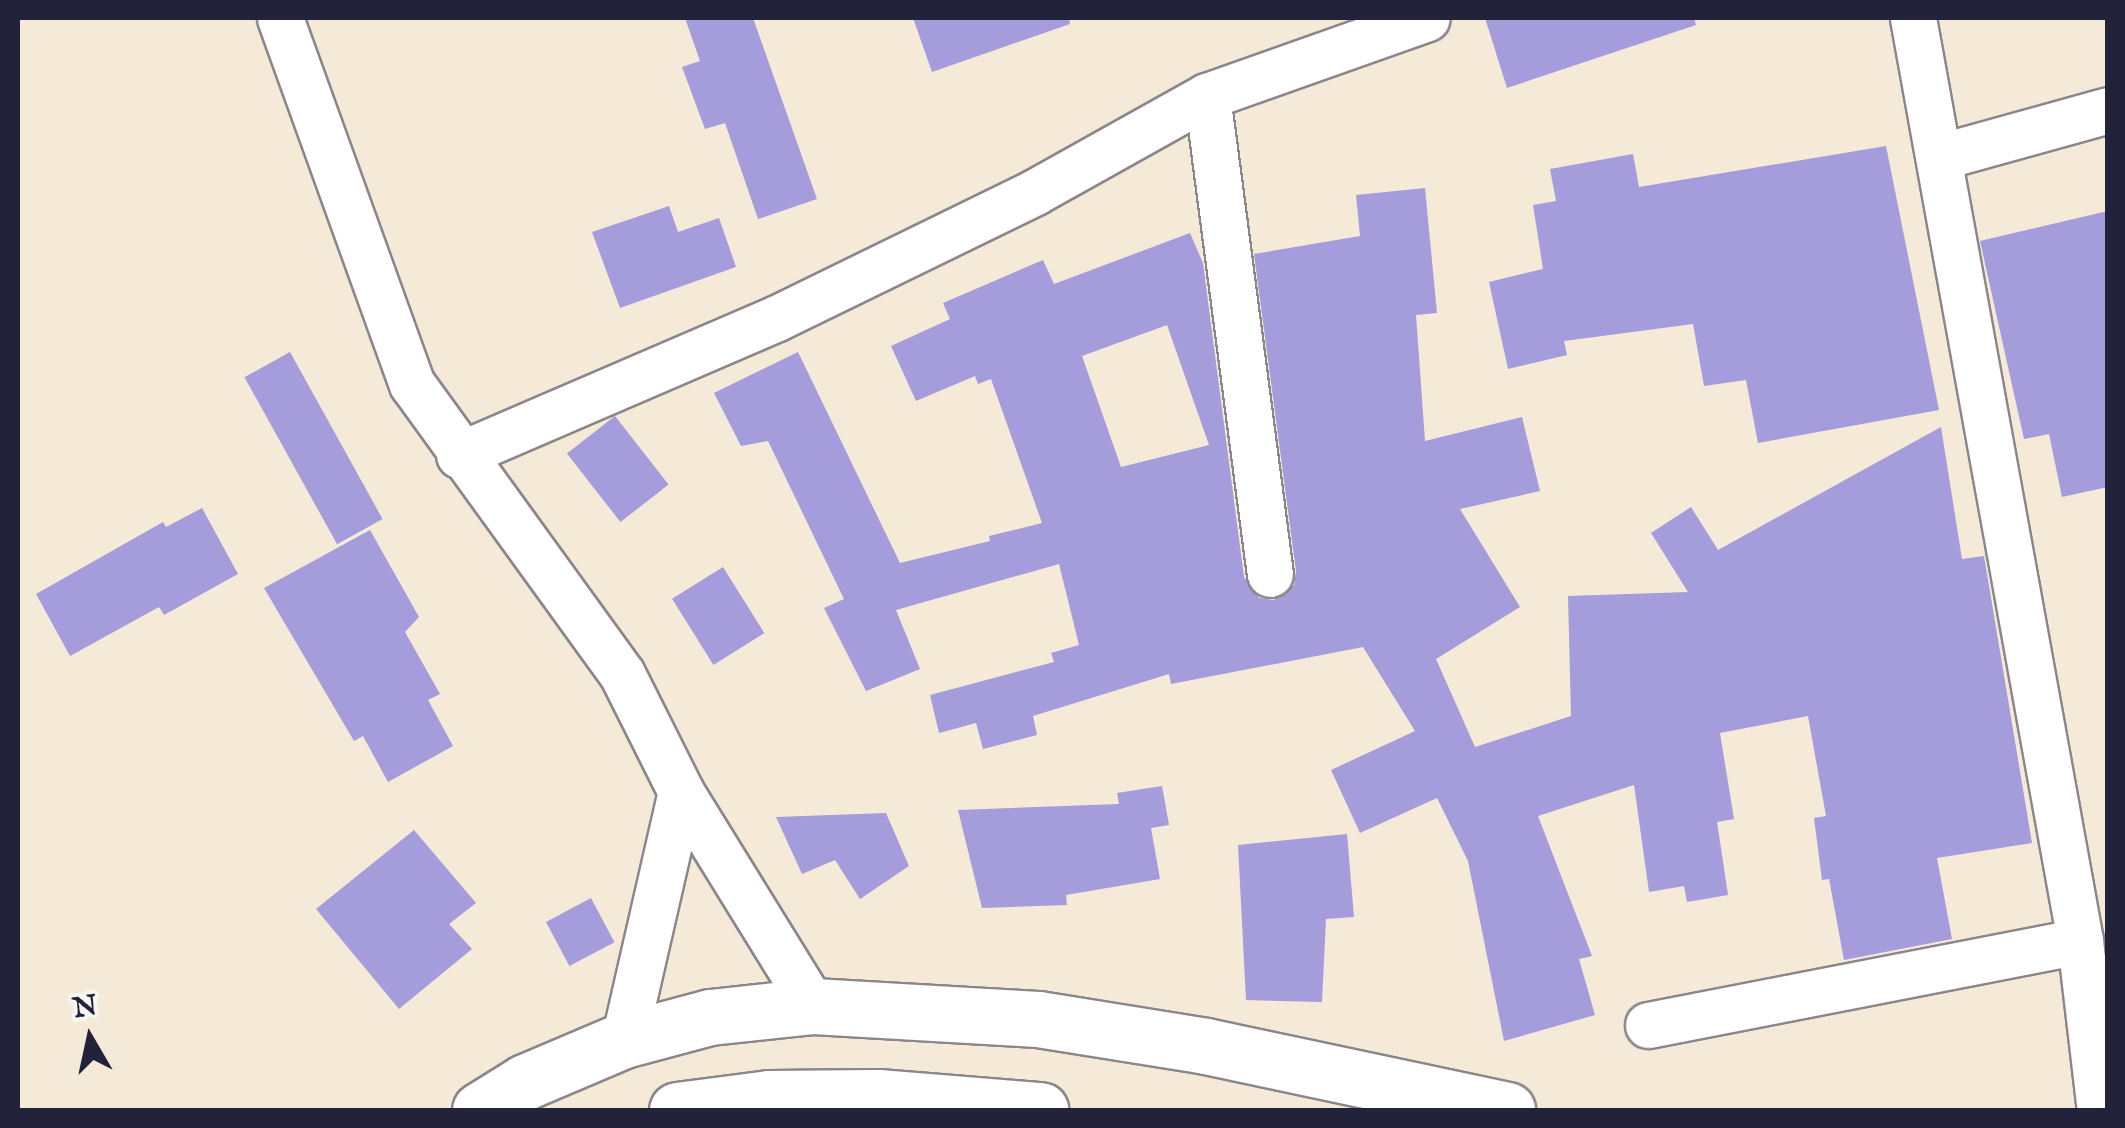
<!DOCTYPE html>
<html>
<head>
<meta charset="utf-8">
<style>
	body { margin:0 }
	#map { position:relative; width:2125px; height:1128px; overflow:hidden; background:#f5e9d8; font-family:"IM FELL English",serif }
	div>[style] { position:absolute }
	.building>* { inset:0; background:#a59cdb; transform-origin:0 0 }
	.roads { filter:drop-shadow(2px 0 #8c868a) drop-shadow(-2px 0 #8c868a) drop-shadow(0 2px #8c868a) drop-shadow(0 -2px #8c868a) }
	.minor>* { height:45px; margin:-22.5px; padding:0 22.5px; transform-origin:22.5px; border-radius:22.5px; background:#fff }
	.tertiary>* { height:55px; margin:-27.5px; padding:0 27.5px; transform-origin:27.5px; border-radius:27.5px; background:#fff }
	span { translate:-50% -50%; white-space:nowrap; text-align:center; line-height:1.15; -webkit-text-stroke:10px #f6f6f2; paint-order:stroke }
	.frame { position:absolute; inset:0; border:20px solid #22223b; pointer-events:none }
	.north { position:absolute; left:40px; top:988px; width:100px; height:100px; -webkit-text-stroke:8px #f6f6f2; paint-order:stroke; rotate:351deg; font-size:28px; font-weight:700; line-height:40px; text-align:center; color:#22223b }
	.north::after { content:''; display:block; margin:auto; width:35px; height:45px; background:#22223b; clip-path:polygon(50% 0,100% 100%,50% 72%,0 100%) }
</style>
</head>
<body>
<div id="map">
	<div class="building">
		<div style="clip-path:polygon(685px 18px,753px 18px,817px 199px,758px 219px,725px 123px,705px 129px,682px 67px,700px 61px)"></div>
		<div style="clip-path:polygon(913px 18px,1069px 18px,1070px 24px,932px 72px)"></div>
		<div style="clip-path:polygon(1485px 18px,1694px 18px,1696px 25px,1507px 88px)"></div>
		<div style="clip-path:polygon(1886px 146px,1939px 410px,1758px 443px,1746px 380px,1704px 386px,1693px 324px,1564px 341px,1567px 355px,1508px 369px,1489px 282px,1543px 269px,1533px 205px,1556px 201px,1550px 169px,1633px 154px,1639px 187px)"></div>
		<div style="clip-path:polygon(evenodd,1425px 188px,1437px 313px,1416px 315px,1425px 441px,1522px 417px,1540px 491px,1460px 509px,1520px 607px,1436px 659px,1475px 747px,1571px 716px,1568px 596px,1688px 592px,1651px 533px,1691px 507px,1718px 550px,1941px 427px,1962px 559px,1984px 556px,2032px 843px,1937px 858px,1952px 939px,1844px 960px,1829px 879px,1822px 880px,1814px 818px,1826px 816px,1808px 716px,1720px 733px,1734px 819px,1717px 822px,1728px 895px,1687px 902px,1684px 886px,1649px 892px,1634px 785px,1538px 816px,1592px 956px,1579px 959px,1595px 1015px,1504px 1041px,1468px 861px,1437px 798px,1360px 833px,1331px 770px,1415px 731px,1363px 647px,1171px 684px,1169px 674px,1033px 716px,1037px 735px,983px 749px,976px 723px,939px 733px,930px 695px,1054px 662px,1051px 653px,1079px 645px,1059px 564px,896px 610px,920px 669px,866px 691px,824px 608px,844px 599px,768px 441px,741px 446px,714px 393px,798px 352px,900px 563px,990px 541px,989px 536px,1042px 523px,991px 379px,978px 384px,975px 376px,916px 401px,891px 346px,950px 319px,943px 303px,1043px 260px,1054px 284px,1190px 233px,1203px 263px,1244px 577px,1259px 598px,1274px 600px,1294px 585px,1296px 571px,1254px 254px,1360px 236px,1356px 195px,1425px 188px,1167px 325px,1209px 445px,1121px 467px,1082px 356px,1167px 325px)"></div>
		<div style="clip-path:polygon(669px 206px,678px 232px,719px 218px,736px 267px,620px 308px,592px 232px)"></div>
		<div style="clip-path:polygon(2108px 211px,2108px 487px,2062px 497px,2049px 434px,2024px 439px,1980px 241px)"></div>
		<div style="left:290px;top:352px;width:191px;height:52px;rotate:61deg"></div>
		<div style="left:615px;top:416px;width:87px;height:61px;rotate:52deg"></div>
		<div style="clip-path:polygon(202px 508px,238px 574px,164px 615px,159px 607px,70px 656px,36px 594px,163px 522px,166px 527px)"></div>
		<div style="clip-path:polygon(370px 530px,419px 617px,405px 632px,440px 694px,428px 700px,453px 746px,388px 782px,363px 736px,354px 741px,264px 588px)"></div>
		<div style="left:723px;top:567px;width:78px;height:60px;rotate:58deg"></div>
		<div style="clip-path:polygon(1162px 786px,1169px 825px,1151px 828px,1160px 879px,1066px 895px,1067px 905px,982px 908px,958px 810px,1119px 804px,1117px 793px)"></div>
		<div style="clip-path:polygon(886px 813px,909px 866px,860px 899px,835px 860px,802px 874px,776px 817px)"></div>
		<div style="clip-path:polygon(414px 830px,476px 903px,449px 924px,472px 949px,399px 1009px,316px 909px)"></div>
		<div style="clip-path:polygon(1347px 834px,1354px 917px,1326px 919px,1322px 1002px,1246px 1000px,1238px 845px)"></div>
		<div style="left:591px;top:898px;width:50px;height:51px;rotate:62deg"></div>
	</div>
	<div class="roads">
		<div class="minor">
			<div style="left:280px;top:18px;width:389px;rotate:70.2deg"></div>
			<div style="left:412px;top:384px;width:358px;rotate:54.1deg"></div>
			<div style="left:622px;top:674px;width:132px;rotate:63.4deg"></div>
			<div style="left:681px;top:792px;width:251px;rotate:58.3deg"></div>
			<div style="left:1913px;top:18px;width:938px;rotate:79.74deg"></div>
			<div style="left:2080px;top:941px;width:170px;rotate:83.3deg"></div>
			<div style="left:1207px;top:96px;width:482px;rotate:82.5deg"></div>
			<div style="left:1939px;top:157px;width:175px;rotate:-15.5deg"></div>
			<div style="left:459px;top:455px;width:346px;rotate:-23.3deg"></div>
			<div style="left:777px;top:318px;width:287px;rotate:-26deg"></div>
			<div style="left:1035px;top:192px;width:197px;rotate:-29.2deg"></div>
			<div style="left:1207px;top:96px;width:233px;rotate:-19.5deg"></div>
			<div style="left:1648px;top:1025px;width:440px;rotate:-11deg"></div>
			<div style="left:624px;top:1040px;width:254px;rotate:-77.1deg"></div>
		</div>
		<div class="tertiary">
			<div style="left:480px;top:1110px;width:53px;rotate:-31.9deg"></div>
			<div style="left:525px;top:1082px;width:108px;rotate:-23deg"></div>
			<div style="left:624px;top:1040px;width:89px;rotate:-15deg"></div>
			<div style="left:710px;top:1017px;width:104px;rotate:-6.1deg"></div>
			<div style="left:813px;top:1006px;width:225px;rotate:3.3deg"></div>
			<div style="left:1038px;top:1019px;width:170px;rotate:9.1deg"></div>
			<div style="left:1206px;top:1046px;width:308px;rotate:12deg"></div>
			<div style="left:677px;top:1110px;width:93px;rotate:-7.4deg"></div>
			<div style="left:769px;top:1098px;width:109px;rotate:-0.5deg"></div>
			<div style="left:878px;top:1097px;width:163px;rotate:4.6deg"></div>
		</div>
	</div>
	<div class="frame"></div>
	<div class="north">N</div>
</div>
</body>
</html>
